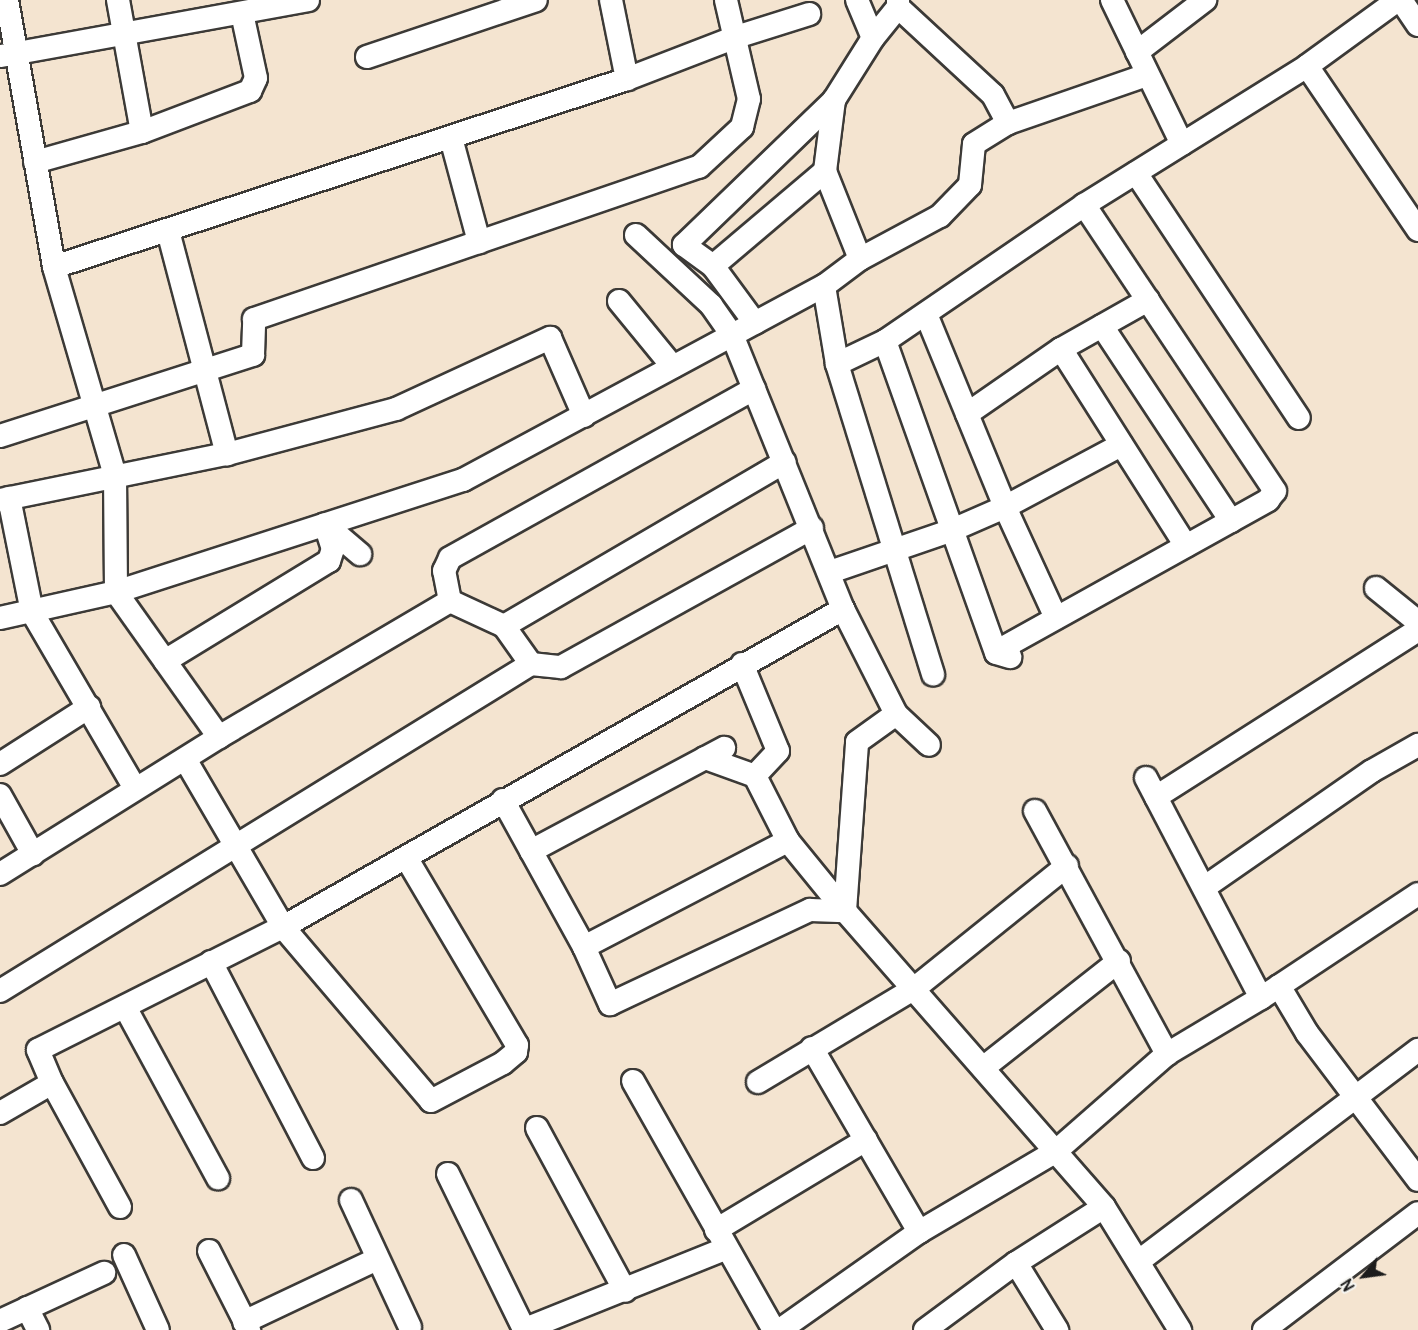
<!DOCTYPE html>
<html>
<head>
<meta charset="utf-8">
<style>
	body { margin:0 }
	#map { position:relative; width:1418px; height:1330px; overflow:hidden; background:#f4e4d0; font-family:Pangolin,sans-serif }
	div>[style] { position:absolute }
	.roads { filter:drop-shadow(2px 0 #3c3a37) drop-shadow(-2px 0 #3c3a37) drop-shadow(0 2px #3c3a37) drop-shadow(0 -2px #3c3a37) }
	.minor>* { height:22px; margin:-11px; padding:0 11px; transform-origin:11px; border-radius:11px; background:#fff }
	span { translate:-50% -50%; white-space:nowrap; text-align:center; line-height:1.15; -webkit-text-stroke:4.5px #f6f6f2; paint-order:stroke }
	.north { position:absolute; left:1334px; top:1246px; width:60px; height:60px; -webkit-text-stroke:4px #f6f6f2; paint-order:stroke; rotate:241deg; font-size:16px; font-weight:700; line-height:24px; text-align:center; color:#1c1c1c }
	.north::after { content:''; display:block; margin:auto; width:21px; height:27px; background:#1c1c1c; clip-path:polygon(50% 0,100% 100%,50% 72%,0 100%) }
</style>
</head>
<body>
<div id="map">
	<div class="roads">
		<div class="minor">
			<div style="left:7px;top:0;width:271px;rotate:80deg"></div>
			<div style="left:54px;top:267px;width:217px;rotate:73.7deg"></div>
			<div style="left:115px;top:475px;width:117px;rotate:89.5deg"></div>
			<div style="left:116px;top:592px;width:178px;rotate:54.6deg"></div>
			<div style="left:118px;top:0;width:134px;rotate:79.7deg"></div>
			<div style="left:611px;top:0;width:81px;rotate:78.6deg"></div>
			<div style="left:857px;top:0;width:41px;rotate:67.2deg"></div>
			<div style="left:1112px;top:0;width:160px;rotate:64.1deg"></div>
			<div style="left:1401px;top:0;width:30px;rotate:56deg"></div>
			<div style="left:898px;top:7px;width:129px;rotate:42.8deg"></div>
			<div style="left:993px;top:95px;width:32px;rotate:62deg"></div>
			<div style="left:1137px;top:52px;width:86px;rotate:-37.4deg"></div>
			<div style="left:1px;top:56px;width:312px;rotate:-10.3deg"></div>
			<div style="left:367px;top:57px;width:178px;rotate:-18.6deg"></div>
			<div style="left:1307px;top:66px;width:112px;rotate:-36deg"></div>
			<div style="left:451px;top:138px;width:108px;rotate:74.9deg"></div>
			<div style="left:35px;top:162px;width:111px;rotate:-15.7deg"></div>
			<div style="left:142px;top:132px;width:116px;rotate:-20.8deg"></div>
			<div style="left:250px;top:91px;width:14px;rotate:-65deg"></div>
			<div style="left:256px;top:78px;width:66px;rotate:-102.2deg"></div>
			<div style="left:1136px;top:173px;width:294px;rotate:56.4deg"></div>
			<div style="left:168px;top:231px;width:231px;rotate:75.2deg"></div>
			<div style="left:636px;top:235px;width:103px;rotate:43deg"></div>
			<div style="left:711px;top:305px;width:39px;rotate:55deg"></div>
			<div style="left:733px;top:337px;width:293px;rotate:68deg"></div>
			<div style="left:843px;top:609px;width:118px;rotate:63.2deg"></div>
			<div style="left:896px;top:714px;width:45px;rotate:43.2deg"></div>
			<div style="left:860px;top:259px;width:95px;rotate:-111.7deg"></div>
			<div style="left:825px;top:171px;width:72px;rotate:-82.8deg"></div>
			<div style="left:834px;top:100px;width:73px;rotate:-57.8deg"></div>
			<div style="left:873px;top:38px;width:40px;rotate:-51deg"></div>
			<div style="left:898px;top:7px;width:7px;rotate:-90deg"></div>
			<div style="left:713px;top:266px;width:147px;rotate:-40.3deg"></div>
			<div style="left:54px;top:267px;width:603px;rotate:-18.16deg"></div>
			<div style="left:627px;top:79px;width:114px;rotate:-21.1deg"></div>
			<div style="left:733px;top:38px;width:80px;rotate:-17.5deg"></div>
			<div style="left:824px;top:286px;width:79px;rotate:80.5deg"></div>
			<div style="left:837px;top:364px;width:325px;rotate:72.8deg"></div>
			<div style="left:619px;top:301px;width:85px;rotate:50.7deg"></div>
			<div style="left:926px;top:314px;width:209px;rotate:67.7deg"></div>
			<div style="left:1005px;top:507px;width:122px;rotate:65.3deg"></div>
			<div style="left:755px;top:323px;width:71px;rotate:-126.4deg"></div>
			<div style="left:713px;top:266px;width:36px;rotate:-144deg"></div>
			<div style="left:684px;top:245px;width:209px;rotate:-44deg"></div>
			<div style="left:1102px;top:326px;width:234px;rotate:56.5deg"></div>
			<div style="left:885px;top:341px;width:331px;rotate:70.4deg"></div>
			<div style="left:996px;top:653px;width:15px;rotate:16deg"></div>
			<div style="left:1061px;top:349px;width:233px;rotate:57.6deg"></div>
			<div style="left:837px;top:364px;width:53px;rotate:-25.6deg"></div>
			<div style="left:885px;top:341px;width:241px;rotate:-34.3deg"></div>
			<div style="left:1084px;top:205px;width:263px;rotate:-31.9deg"></div>
			<div style="left:1307px;top:66px;width:198px;rotate:55.9deg"></div>
			<div style="left:967px;top:414px;width:114px;rotate:-34.7deg"></div>
			<div style="left:1061px;top:349px;width:100px;rotate:-29.4deg"></div>
			<div style="left:0;top:436px;width:266px;rotate:-17.8deg"></div>
			<div style="left:253px;top:355px;width:36px;rotate:-88deg"></div>
			<div style="left:254px;top:319px;width:470px;rotate:-18.9deg"></div>
			<div style="left:699px;top:167px;width:59px;rotate:-42.9deg"></div>
			<div style="left:742px;top:127px;width:29px;rotate:-76deg"></div>
			<div style="left:749px;top:99px;width:102px;rotate:-103.1deg"></div>
			<div style="left:9px;top:498px;width:116px;rotate:78.6deg"></div>
			<div style="left:32px;top:612px;width:204px;rotate:59.7deg"></div>
			<div style="left:0;top:500px;width:232px;rotate:-11.5deg"></div>
			<div style="left:227px;top:454px;width:175px;rotate:-14.9deg"></div>
			<div style="left:396px;top:409px;width:170px;rotate:-24.8deg"></div>
			<div style="left:550px;top:338px;width:85px;rotate:66.4deg"></div>
			<div style="left:326px;top:525px;width:45px;rotate:40.5deg"></div>
			<div style="left:830px;top:572px;width:127px;rotate:-18.9deg"></div>
			<div style="left:950px;top:531px;width:60px;rotate:-23.6deg"></div>
			<div style="left:1005px;top:507px;width:132px;rotate:-28.1deg"></div>
			<div style="left:1376px;top:588px;width:54px;rotate:39deg"></div>
			<div style="left:450px;top:601px;width:31px;rotate:-101deg"></div>
			<div style="left:444px;top:571px;width:14px;rotate:-65deg"></div>
			<div style="left:450px;top:558px;width:348px;rotate:-29.1deg"></div>
			<div style="left:0;top:618px;width:119px;rotate:-12.6deg"></div>
			<div style="left:116px;top:592px;width:365px;rotate:-17.9deg"></div>
			<div style="left:463px;top:480px;width:410px;rotate:-28.3deg"></div>
			<div style="left:824px;top:286px;width:45px;rotate:-36.9deg"></div>
			<div style="left:860px;top:259px;width:91px;rotate:-28.3deg"></div>
			<div style="left:940px;top:216px;width:43px;rotate:-45.9deg"></div>
			<div style="left:970px;top:185px;width:41px;rotate:-84.4deg"></div>
			<div style="left:974px;top:144px;width:40px;rotate:-32deg"></div>
			<div style="left:1008px;top:123px;width:147px;rotate:-19.1deg"></div>
			<div style="left:504px;top:626px;width:325px;rotate:-30.3deg"></div>
			<div style="left:1008px;top:645px;width:298px;rotate:-29.1deg"></div>
			<div style="left:1268px;top:500px;width:11px;rotate:-52deg"></div>
			<div style="left:1275px;top:491px;width:344px;rotate:-123.7deg"></div>
			<div style="left:165px;top:661px;width:192px;rotate:-31.4deg"></div>
			<div style="left:329px;top:561px;width:13px;rotate:-72deg"></div>
			<div style="left:333px;top:549px;width:26px;rotate:-108deg"></div>
			<div style="left:742px;top:664px;width:94px;rotate:67.5deg"></div>
			<div style="left:778px;top:751px;width:34px;rotate:133deg"></div>
			<div style="left:705px;top:758px;width:53px;rotate:19.8deg"></div>
			<div style="left:755px;top:776px;width:73px;rotate:63.1deg"></div>
			<div style="left:185px;top:759px;width:194px;rotate:59.7deg"></div>
			<div style="left:283px;top:927px;width:228px;rotate:49.6deg"></div>
			<div style="left:431px;top:1101px;width:81px;rotate:-27.8deg"></div>
			<div style="left:503px;top:1063px;width:17px;rotate:-40deg"></div>
			<div style="left:516px;top:1052px;width:7px;rotate:-82deg"></div>
			<div style="left:517px;top:1045px;width:218px;rotate:-120.6deg"></div>
			<div style="left:0;top:764px;width:106px;rotate:-32.6deg"></div>
			<div style="left:1146px;top:778px;width:248px;rotate:62.4deg"></div>
			<div style="left:0;top:795px;width:68px;rotate:60.8deg"></div>
			<div style="left:1156px;top:797px;width:311px;rotate:-32.5deg"></div>
			<div style="left:503px;top:800px;width:168px;rotate:61.1deg"></div>
			<div style="left:584px;top:947px;width:63px;rotate:65.5deg"></div>
			<div style="left:610px;top:1004px;width:221px;rotate:-25.2deg"></div>
			<div style="left:810px;top:910px;width:35px;rotate:2deg"></div>
			<div style="left:845px;top:911px;width:169px;rotate:-85.9deg"></div>
			<div style="left:857px;top:742px;width:48px;rotate:-35.7deg"></div>
			<div style="left:1035px;top:811px;width:277px;rotate:61.5deg"></div>
			<div style="left:531px;top:851px;width:219px;rotate:-28.1deg"></div>
			<div style="left:0;top:874px;width:258px;rotate:-32deg"></div>
			<div style="left:219px;top:737px;width:268px;rotate:-30.5deg"></div>
			<div style="left:450px;top:601px;width:60px;rotate:24.8deg"></div>
			<div style="left:504px;top:626px;width:47px;rotate:54.6deg"></div>
			<div style="left:1205px;top:887px;width:203px;rotate:-34.8deg"></div>
			<div style="left:1372px;top:771px;width:53px;rotate:-29.5deg"></div>
			<div style="left:584px;top:947px;width:230px;rotate:-27.5deg"></div>
			<div style="left:788px;top:841px;width:90px;rotate:50.8deg"></div>
			<div style="left:845px;top:911px;width:393px;rotate:48.8deg"></div>
			<div style="left:1104px;top:1207px;width:145px;rotate:58.3deg"></div>
			<div style="left:211px;top:962px;width:221px;rotate:62.5deg"></div>
			<div style="left:1279px;top:986px;width:55px;rotate:59.2deg"></div>
			<div style="left:1307px;top:1033px;width:184px;rotate:52.9deg"></div>
			<div style="left:0;top:991px;width:624px;rotate:-31.63deg"></div>
			<div style="left:531px;top:664px;width:30px;rotate:6deg"></div>
			<div style="left:561px;top:667px;width:287px;rotate:-29deg"></div>
			<div style="left:125px;top:1007px;width:195px;rotate:61.5deg"></div>
			<div style="left:812px;top:1048px;width:213px;rotate:59.8deg"></div>
			<div style="left:983px;top:1068px;width:173px;rotate:-38.2deg"></div>
			<div style="left:633px;top:1081px;width:286px;rotate:60.5deg"></div>
			<div style="left:758px;top:1082px;width:183px;rotate:-30.9deg"></div>
			<div style="left:915px;top:988px;width:195px;rotate:-38.8deg"></div>
			<div style="left:0;top:1113px;width:60px;rotate:-30deg"></div>
			<div style="left:537px;top:1128px;width:185px;rotate:61.6deg"></div>
			<div style="left:448px;top:1174px;width:173px;rotate:63.9deg"></div>
			<div style="left:351px;top:1200px;width:140px;rotate:65.1deg"></div>
			<div style="left:120px;top:1207px;width:141px;rotate:-118.7deg"></div>
			<div style="left:52px;top:1083px;width:36px;rotate:-113deg"></div>
			<div style="left:38px;top:1050px;width:274px;rotate:-26.7deg"></div>
			<div style="left:283px;top:927px;width:644px;rotate:-29.59deg"></div>
			<div style="left:716px;top:1230px;width:175px;rotate:-31deg"></div>
			<div style="left:209px;top:1251px;width:89px;rotate:63.1deg"></div>
			<div style="left:124px;top:1255px;width:82px;rotate:65.6deg"></div>
			<div style="left:1139px;top:1261px;width:350px;rotate:-37.1deg"></div>
			<div style="left:1016px;top:1263px;width:79px;rotate:58.5deg"></div>
			<div style="left:27px;top:1308px;width:25px;rotate:63deg"></div>
			<div style="left:0;top:1321px;width:115px;rotate:-24.8deg"></div>
			<div style="left:244px;top:1322px;width:147px;rotate:-25.3deg"></div>
			<div style="left:523px;top:1330px;width:218px;rotate:-21.9deg"></div>
			<div style="left:780px;top:1330px;width:170px;rotate:-35.2deg"></div>
			<div style="left:919px;top:1232px;width:158px;rotate:-30.5deg"></div>
			<div style="left:1055px;top:1152px;width:149px;rotate:-41.2deg"></div>
			<div style="left:1167px;top:1054px;width:109px;rotate:-30.8deg"></div>
			<div style="left:1261px;top:998px;width:188px;rotate:-33.5deg"></div>
			<div style="left:925px;top:1330px;width:113px;rotate:-36.4deg"></div>
			<div style="left:1016px;top:1263px;width:104px;rotate:-32.5deg"></div>
			<div style="left:1264px;top:1330px;width:193px;rotate:-37.2deg"></div>
		</div>
	</div>
	<div class="north">N</div>
</div>
</body>
</html>
